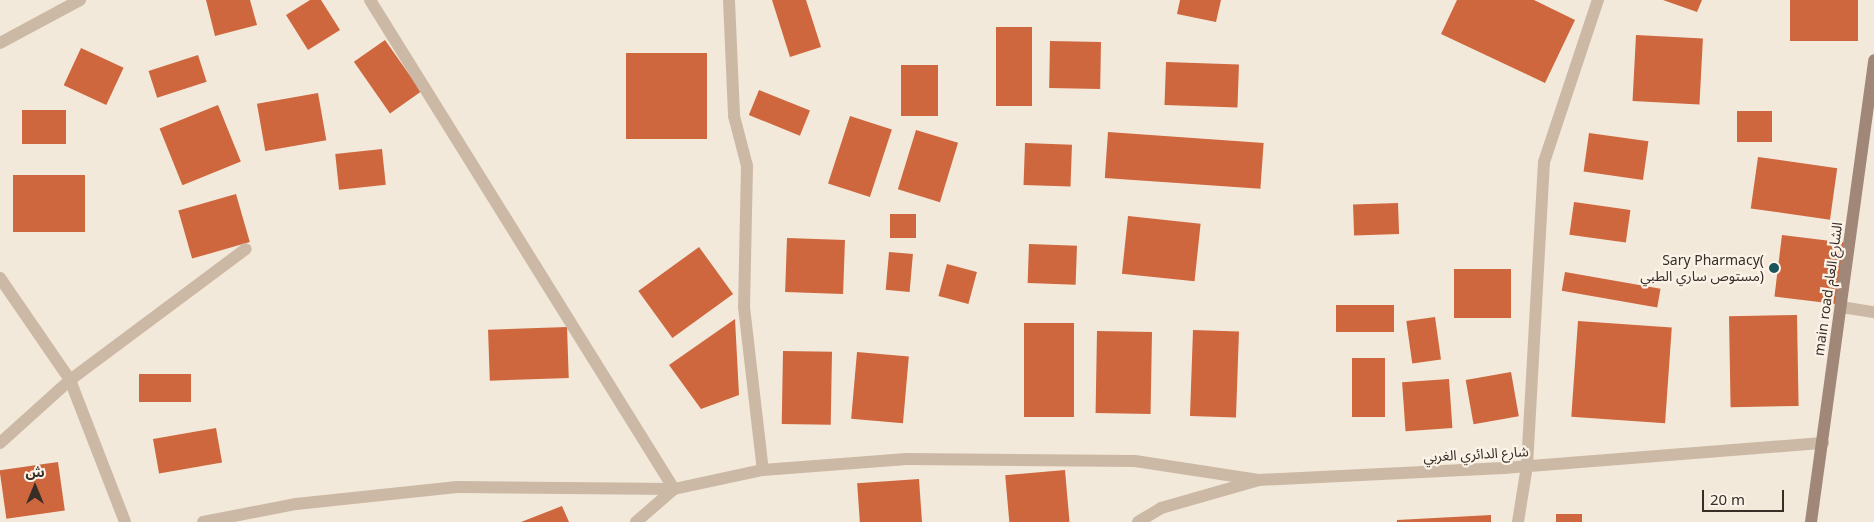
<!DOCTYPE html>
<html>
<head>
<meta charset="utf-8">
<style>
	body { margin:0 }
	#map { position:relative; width:1874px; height:522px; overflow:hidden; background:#f3e9da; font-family:"Noto Sans","Noto Sans Arabic",sans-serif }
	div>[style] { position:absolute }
	.building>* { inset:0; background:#ce673e; transform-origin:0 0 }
	.minor>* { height:12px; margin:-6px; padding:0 6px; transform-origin:6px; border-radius:6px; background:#ccb9a5 }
	.tertiary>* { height:12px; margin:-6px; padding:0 6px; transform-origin:6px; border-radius:6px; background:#ccb9a5 }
	.secondary>* { height:12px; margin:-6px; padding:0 6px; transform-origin:6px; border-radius:6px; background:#a08777 }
	.dots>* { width:14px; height:14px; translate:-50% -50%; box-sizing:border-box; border:2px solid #fbf3e7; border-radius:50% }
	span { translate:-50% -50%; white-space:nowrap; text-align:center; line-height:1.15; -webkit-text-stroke:4.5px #fbf3e7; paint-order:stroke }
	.poi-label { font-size:14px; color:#382d27 }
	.right { translate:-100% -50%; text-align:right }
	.street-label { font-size:14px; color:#382d27 }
	.north { position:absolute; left:10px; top:462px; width:50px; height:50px; -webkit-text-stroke:4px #fbf3e7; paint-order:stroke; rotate:0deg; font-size:14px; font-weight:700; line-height:20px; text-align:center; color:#382d27 }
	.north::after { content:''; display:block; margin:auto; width:18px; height:22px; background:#382d27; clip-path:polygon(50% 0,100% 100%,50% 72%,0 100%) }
	.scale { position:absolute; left:1702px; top:490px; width:82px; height:22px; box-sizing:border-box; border:2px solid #382d27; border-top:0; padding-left:6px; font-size:15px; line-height:18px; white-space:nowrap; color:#382d27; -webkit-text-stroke:4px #fbf3e7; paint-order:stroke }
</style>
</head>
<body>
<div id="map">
	<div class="building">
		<div style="clip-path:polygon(206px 0,250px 0,257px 25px,215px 36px)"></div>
		<div style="clip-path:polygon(310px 0,321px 0,340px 30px,308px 50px,286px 15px)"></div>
		<div style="clip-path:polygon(772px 0,806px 0,821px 47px,790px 57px)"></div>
		<div style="clip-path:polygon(1180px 0,1221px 0,1216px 22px,1177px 14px)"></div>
		<div style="clip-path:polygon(1457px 0,1534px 0,1575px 20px,1545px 83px,1441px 34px)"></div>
		<div style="clip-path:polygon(1663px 0,1702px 0,1697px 12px)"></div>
		<div style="left:1790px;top:0;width:68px;height:41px"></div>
		<div style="left:996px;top:27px;width:36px;height:79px"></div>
		<div style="left:1636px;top:35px;width:67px;height:66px;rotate:3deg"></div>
		<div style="left:385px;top:40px;width:63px;height:38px;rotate:55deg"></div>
		<div style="left:1050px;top:41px;width:51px;height:47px;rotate:1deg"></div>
		<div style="left:81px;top:48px;width:47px;height:41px;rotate:25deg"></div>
		<div style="left:626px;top:53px;width:81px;height:86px"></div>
		<div style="left:198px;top:55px;width:28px;height:52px;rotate:72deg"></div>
		<div style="left:1166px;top:62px;width:73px;height:43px;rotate:2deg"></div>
		<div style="left:901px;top:65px;width:37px;height:51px"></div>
		<div style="left:759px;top:90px;width:55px;height:27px;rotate:22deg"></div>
		<div style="left:318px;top:93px;width:48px;height:62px;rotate:80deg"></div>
		<div style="left:218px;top:105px;width:61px;height:63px;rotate:68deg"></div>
		<div style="left:22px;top:110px;width:44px;height:34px"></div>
		<div style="left:1737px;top:111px;width:35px;height:31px"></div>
		<div style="left:850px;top:116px;width:44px;height:71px;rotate:18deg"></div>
		<div style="left:916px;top:130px;width:44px;height:62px;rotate:17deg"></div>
		<div style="left:1108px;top:132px;width:156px;height:46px;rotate:4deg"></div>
		<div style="left:1589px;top:133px;width:60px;height:39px;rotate:8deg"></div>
		<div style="left:1025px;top:143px;width:47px;height:42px;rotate:2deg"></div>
		<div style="left:382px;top:149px;width:36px;height:47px;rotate:84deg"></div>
		<div style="left:1758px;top:157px;width:80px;height:52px;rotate:8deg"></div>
		<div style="left:13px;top:175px;width:72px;height:57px"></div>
		<div style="left:236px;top:194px;width:50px;height:60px;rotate:74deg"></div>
		<div style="left:1574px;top:202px;width:57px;height:33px;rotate:8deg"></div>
		<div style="left:1398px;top:203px;width:31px;height:45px;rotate:88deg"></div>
		<div style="left:890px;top:214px;width:26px;height:24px"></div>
		<div style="left:1128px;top:216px;width:73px;height:58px;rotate:6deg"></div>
		<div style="left:1782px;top:235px;width:66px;height:62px;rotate:7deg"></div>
		<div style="left:787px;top:238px;width:58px;height:54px;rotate:2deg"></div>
		<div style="left:1029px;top:244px;width:48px;height:39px;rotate:2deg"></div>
		<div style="left:699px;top:247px;width:58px;height:75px;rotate:54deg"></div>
		<div style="left:889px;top:252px;width:24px;height:38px;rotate:5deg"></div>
		<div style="left:947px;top:264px;width:31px;height:33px;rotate:15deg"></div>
		<div style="left:1454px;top:269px;width:57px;height:49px"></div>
		<div style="left:1565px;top:272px;width:97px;height:19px;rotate:10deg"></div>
		<div style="left:1336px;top:305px;width:58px;height:27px"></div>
		<div style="left:1797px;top:315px;width:91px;height:68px;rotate:89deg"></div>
		<div style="left:1435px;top:317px;width:43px;height:29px;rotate:82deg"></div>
		<div style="clip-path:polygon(735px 319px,739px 395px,701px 409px,669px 365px)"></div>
		<div style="left:1578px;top:321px;width:94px;height:96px;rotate:4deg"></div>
		<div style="left:1024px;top:323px;width:50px;height:94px"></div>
		<div style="left:567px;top:327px;width:51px;height:79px;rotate:88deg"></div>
		<div style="left:1193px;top:330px;width:46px;height:86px;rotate:2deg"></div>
		<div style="left:1097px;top:331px;width:55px;height:82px;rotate:1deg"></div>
		<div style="left:783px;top:351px;width:49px;height:73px;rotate:1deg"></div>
		<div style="left:857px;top:352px;width:52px;height:67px;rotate:5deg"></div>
		<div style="left:1352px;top:358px;width:33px;height:59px"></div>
		<div style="left:1511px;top:372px;width:45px;height:46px;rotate:80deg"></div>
		<div style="left:139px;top:374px;width:52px;height:28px"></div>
		<div style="left:1449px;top:379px;width:49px;height:47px;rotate:86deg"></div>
		<div style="left:216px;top:428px;width:35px;height:64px;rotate:80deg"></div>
		<div style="left:58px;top:462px;width:49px;height:59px;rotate:82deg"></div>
		<div style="left:1065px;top:470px;width:52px;height:60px;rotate:85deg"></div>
		<div style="left:919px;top:479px;width:43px;height:62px;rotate:86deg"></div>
		<div style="clip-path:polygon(562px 506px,569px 522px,521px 522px)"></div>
		<div style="left:1556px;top:514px;width:26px;height:8px"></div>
		<div style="clip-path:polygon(1491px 515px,1491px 522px,1397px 522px,1397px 520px)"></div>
	</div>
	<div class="minor">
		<div style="left:370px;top:0;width:576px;rotate:58.13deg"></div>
		<div style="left:729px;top:0;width:116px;rotate:87.5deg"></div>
		<div style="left:734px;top:116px;width:52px;rotate:75.4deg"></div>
		<div style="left:747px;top:166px;width:141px;rotate:91.2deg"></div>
		<div style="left:744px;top:307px;width:164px;rotate:83.4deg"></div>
		<div style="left:0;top:43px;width:91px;rotate:-28.3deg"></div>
		<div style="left:0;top:278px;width:124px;rotate:55.5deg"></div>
		<div style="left:70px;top:380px;width:152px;rotate:68.8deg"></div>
		<div style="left:1841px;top:307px;width:33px;rotate:9deg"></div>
		<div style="left:0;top:443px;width:94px;rotate:-42deg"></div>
		<div style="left:70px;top:380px;width:219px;rotate:-36.7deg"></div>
		<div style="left:203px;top:522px;width:95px;rotate:-11deg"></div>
		<div style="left:296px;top:504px;width:162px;rotate:-6deg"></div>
		<div style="left:457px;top:487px;width:217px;rotate:0.5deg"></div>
		<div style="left:636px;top:522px;width:50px;rotate:-41deg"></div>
		<div style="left:674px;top:489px;width:91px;rotate:-12.1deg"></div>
		<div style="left:763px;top:470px;width:144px;rotate:-4.4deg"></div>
		<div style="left:907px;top:459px;width:228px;rotate:0.5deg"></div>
		<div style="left:1135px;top:461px;width:125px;rotate:8.7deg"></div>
		<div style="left:1518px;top:522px;width:57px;rotate:-80.9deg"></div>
		<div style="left:1527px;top:466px;width:304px;rotate:-86.8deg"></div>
		<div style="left:1544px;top:162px;width:171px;rotate:-71.6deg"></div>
	</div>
	<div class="tertiary">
		<div style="left:1138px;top:522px;width:27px;rotate:-31deg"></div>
		<div style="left:1161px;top:508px;width:102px;rotate:-15.9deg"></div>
		<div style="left:1259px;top:480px;width:245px;rotate:-2.8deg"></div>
		<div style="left:1504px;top:468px;width:320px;rotate:-4.5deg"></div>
	</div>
	<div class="secondary">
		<div style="left:1811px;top:522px;width:466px;rotate:-82.2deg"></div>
	</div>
	<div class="dots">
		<div style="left:1774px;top:268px;background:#1a555c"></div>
	</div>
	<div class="poi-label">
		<span class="right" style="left:1764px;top:268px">Sary Pharmacy(<br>مستوص ساري الطبي)</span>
	</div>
	<div class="street-label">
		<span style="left:1828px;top:289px;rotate:-82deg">main road الشارع العام</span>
		<span style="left:1476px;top:454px;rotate:-3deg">شارع الدائري الغربي</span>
	</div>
	<div class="north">ش</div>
	<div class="scale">20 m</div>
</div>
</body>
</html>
